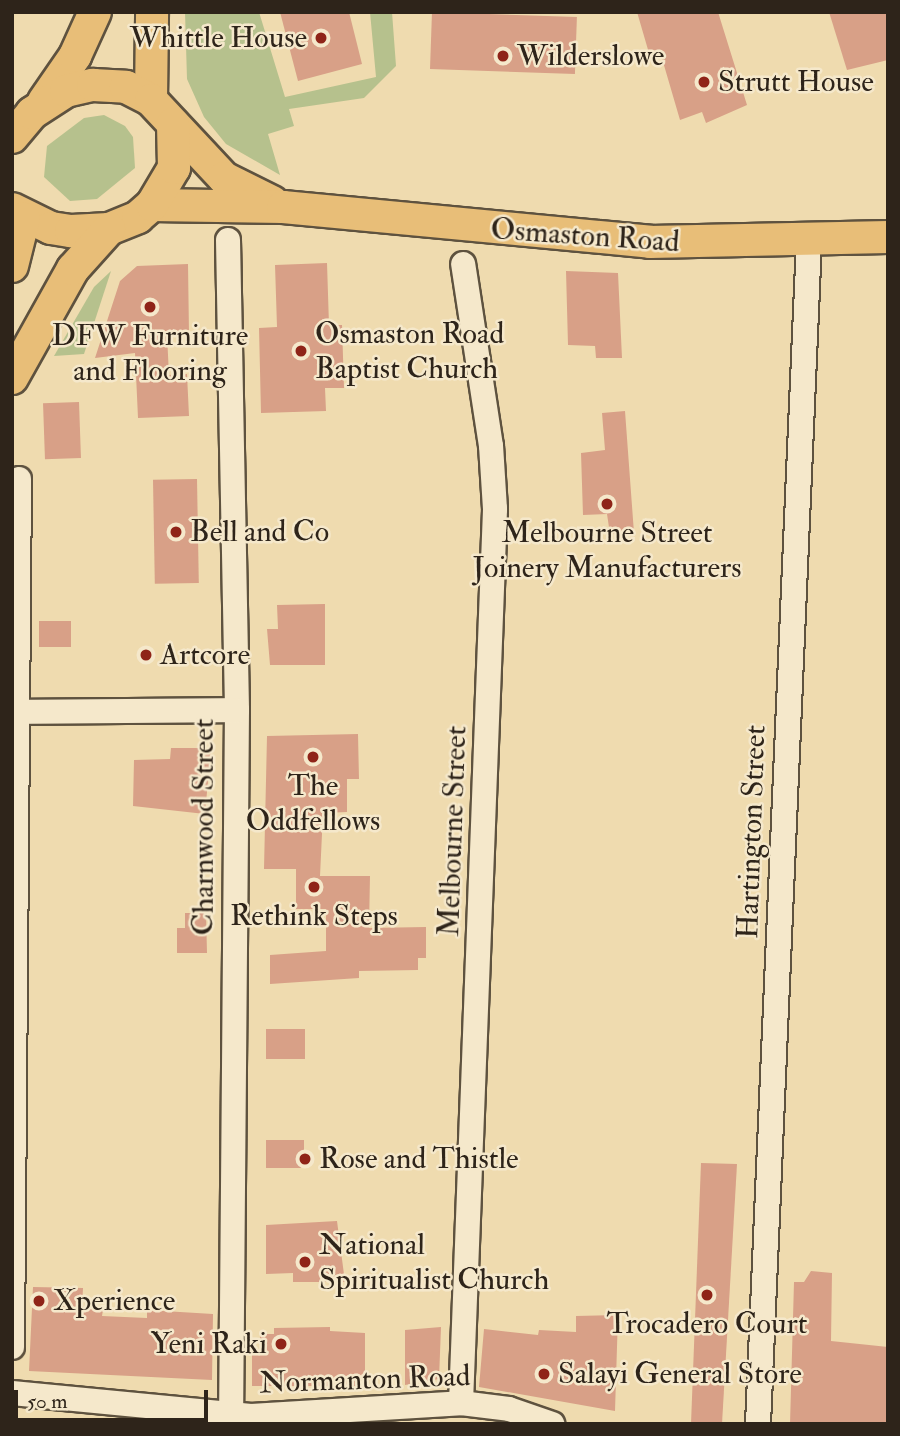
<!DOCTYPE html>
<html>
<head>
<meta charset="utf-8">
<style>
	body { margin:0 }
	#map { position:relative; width:900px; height:1436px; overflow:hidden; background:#efdbaf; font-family:"IM FELL Double Pica",serif }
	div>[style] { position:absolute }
	.green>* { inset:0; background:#b6c18d }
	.building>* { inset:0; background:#d8a087; transform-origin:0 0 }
	.roads { filter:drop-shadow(2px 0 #5e523f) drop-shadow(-2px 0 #5e523f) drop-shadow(0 2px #5e523f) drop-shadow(0 -2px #5e523f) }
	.minor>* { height:24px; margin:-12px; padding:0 12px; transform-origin:12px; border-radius:12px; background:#f5e8cb }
	.major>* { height:32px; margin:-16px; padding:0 16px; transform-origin:16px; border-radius:16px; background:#e8be78 }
	.dots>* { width:19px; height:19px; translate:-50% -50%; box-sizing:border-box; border:4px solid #f5e8cb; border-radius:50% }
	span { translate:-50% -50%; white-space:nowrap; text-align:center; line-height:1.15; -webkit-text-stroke:5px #f5e8cb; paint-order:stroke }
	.poi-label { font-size:30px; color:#2e241a }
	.right { translate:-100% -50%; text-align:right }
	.left { translate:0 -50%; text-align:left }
	.street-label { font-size:30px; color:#2e241a }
	.frame { position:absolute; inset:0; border:14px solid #2e241a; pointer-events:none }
	.scale { position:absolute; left:14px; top:1390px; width:194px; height:32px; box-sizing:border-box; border:4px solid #2e241a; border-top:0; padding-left:9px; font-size:21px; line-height:24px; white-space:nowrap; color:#2e241a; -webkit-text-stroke:5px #f5e8cb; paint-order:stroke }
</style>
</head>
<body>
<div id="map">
	<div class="green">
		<div style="clip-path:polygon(185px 12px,259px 12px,285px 97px,376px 77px,370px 12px,392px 12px,396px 66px,364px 98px,289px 109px,294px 126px,268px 134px,280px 175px,226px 144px,204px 117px,187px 79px)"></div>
		<div style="clip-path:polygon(104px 115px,125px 126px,133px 137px,135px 168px,97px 199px,70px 201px,44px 177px,47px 146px,84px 118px)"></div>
		<div style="clip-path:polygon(111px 271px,84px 354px,54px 356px,94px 287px)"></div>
	</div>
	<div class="building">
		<div style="clip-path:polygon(280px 12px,349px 12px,362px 64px,298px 81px)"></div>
		<div style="left:432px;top:12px;width:145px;height:57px;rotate:2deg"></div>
		<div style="clip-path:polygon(637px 12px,718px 12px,747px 105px,706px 123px,702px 112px,680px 120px,661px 55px,651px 60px)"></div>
		<div style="clip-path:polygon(829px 12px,888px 12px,888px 60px,847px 70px)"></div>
		<div style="clip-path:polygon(327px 263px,329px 325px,342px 325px,344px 388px,325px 388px,326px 411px,261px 413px,259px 328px,277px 327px,275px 265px)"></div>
		<div style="clip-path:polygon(188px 264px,189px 334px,167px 335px,169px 375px,187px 374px,189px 416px,138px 418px,135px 353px,95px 358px,120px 281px,137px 266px)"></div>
		<div style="clip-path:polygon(566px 271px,618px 273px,622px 358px,596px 358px,595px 346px,568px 345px)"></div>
		<div style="left:79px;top:402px;width:56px;height:36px;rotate:88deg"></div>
		<div style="clip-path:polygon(625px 411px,634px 533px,610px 534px,607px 514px,583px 515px,581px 453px,605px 450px,602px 413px)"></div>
		<div style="left:197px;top:479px;width:104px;height:44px;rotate:89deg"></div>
		<div style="clip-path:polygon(325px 604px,325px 665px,270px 665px,267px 629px,278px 629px,277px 605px)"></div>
		<div style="left:39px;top:621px;width:32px;height:26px"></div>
		<div style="clip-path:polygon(358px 734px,359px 779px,347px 779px,347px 812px,323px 813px,320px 876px,370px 876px,369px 928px,426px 927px,426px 958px,418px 958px,418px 970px,359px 971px,359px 978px,270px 984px,270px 955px,326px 951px,326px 909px,296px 909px,296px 869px,264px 869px,267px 736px)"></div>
		<div style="clip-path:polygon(171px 748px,211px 748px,205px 814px,133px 806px,134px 760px,170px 759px)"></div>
		<div style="clip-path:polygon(185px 913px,206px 913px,207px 953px,177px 953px,177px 928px,185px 928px)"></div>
		<div style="left:266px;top:1029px;width:39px;height:30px"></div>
		<div style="left:304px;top:1140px;width:28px;height:38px;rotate:90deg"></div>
		<div style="clip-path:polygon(701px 1163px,737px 1164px,722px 1424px,691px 1424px)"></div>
		<div style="clip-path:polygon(337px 1221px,345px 1282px,293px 1282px,293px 1273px,266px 1274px,266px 1225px)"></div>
		<div style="clip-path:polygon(811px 1271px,832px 1273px,831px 1341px,888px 1347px,888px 1424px,790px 1424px,794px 1282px,804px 1282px)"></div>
		<div style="clip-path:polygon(33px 1287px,83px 1288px,82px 1308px,103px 1310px,102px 1316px,147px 1318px,147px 1310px,213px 1314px,212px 1380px,29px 1371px)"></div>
		<div style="clip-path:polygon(618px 1315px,615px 1411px,479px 1387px,484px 1329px,538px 1335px,539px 1330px,576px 1332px,576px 1316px)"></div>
		<div style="clip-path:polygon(330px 1327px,330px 1331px,365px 1333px,365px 1386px,252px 1386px,252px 1353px,260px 1353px,260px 1334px,274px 1334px,274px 1328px)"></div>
		<div style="clip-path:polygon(441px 1327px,439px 1379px,405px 1385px,405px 1330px)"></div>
	</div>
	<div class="roads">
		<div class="minor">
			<div style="left:228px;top:240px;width:470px;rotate:88.9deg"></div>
			<div style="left:237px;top:710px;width:714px;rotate:90.48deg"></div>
			<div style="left:16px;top:712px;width:221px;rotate:-0.5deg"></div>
			<div style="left:12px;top:1347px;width:868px;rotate:-89.54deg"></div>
			<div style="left:12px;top:1393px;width:240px;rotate:5.5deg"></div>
			<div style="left:251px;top:1416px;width:210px;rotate:-3.5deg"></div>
			<div style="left:461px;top:1403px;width:48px;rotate:7.1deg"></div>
			<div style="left:509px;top:1409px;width:46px;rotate:19.2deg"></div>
			<div style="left:461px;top:1403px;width:895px;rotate:-87.82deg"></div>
			<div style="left:495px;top:509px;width:63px;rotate:-93.6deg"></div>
			<div style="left:491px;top:446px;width:184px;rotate:-98.7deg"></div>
			<div style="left:758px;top:1424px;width:1183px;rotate:-87.53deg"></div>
		</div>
		<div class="major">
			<div style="left:151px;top:100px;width:88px;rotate:-89.3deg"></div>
			<div style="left:44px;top:101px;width:55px;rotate:-55.4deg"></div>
			<div style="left:75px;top:56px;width:48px;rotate:-65.6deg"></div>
			<div style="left:12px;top:137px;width:31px;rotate:-50deg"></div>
			<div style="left:32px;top:113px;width:40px;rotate:-32.9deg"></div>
			<div style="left:66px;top:91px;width:28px;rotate:-13deg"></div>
			<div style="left:93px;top:85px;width:33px;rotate:3deg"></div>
			<div style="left:126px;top:87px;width:28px;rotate:27deg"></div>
			<div style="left:151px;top:100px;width:107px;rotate:46.9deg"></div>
			<div style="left:224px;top:178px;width:54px;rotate:26.6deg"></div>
			<div style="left:152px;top:205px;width:131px;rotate:0.9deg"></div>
			<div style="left:283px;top:207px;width:369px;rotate:5.4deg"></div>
			<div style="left:650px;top:242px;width:238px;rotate:-1.2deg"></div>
			<div style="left:12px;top:209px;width:43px;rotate:26deg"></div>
			<div style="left:51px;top:228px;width:20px;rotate:9deg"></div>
			<div style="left:71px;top:231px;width:38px;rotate:-3deg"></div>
			<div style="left:109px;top:229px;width:31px;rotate:-22deg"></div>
			<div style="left:138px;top:217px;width:18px;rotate:-41deg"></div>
			<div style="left:152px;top:205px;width:43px;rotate:-59.3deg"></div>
			<div style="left:174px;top:168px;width:44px;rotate:-91.3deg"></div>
			<div style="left:12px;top:266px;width:49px;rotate:-76deg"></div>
			<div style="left:12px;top:378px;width:125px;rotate:-60.8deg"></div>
			<div style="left:73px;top:269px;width:54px;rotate:-48deg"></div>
		</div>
	</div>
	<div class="dots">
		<div style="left:321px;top:38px;background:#8f2418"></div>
		<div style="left:503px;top:56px;background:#8f2418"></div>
		<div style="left:704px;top:82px;background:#8f2418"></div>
		<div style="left:150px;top:307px;background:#8f2418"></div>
		<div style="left:301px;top:351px;background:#8f2418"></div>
		<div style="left:607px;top:504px;background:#8f2418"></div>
		<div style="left:176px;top:532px;background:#8f2418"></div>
		<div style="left:146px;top:655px;background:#8f2418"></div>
		<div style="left:313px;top:757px;background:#8f2418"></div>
		<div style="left:314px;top:887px;background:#8f2418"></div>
		<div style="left:305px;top:1159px;background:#8f2418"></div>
		<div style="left:305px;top:1262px;background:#8f2418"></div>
		<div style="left:707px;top:1295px;background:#8f2418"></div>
		<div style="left:39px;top:1301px;background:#8f2418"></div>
		<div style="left:281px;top:1344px;background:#8f2418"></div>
		<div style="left:544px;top:1374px;background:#8f2418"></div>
	</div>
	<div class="poi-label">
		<span class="right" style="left:307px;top:38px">Whittle House</span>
		<span class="left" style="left:517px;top:56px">Wilderslowe</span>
		<span class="left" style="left:718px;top:82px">Strutt House</span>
		<span class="left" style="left:315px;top:351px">Osmaston Road<br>Baptist Church</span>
		<span style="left:150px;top:353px">DFW Furniture<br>and Flooring</span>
		<span class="left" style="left:190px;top:532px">Bell and Co</span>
		<span style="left:607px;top:550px">Melbourne Street<br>Joinery Manufacturers</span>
		<span class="left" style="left:160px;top:655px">Artcore</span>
		<span style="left:313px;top:803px">The<br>Oddfellows</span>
		<span style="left:314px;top:916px">Rethink Steps</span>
		<span class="left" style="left:319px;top:1159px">Rose and Thistle</span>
		<span class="left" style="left:319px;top:1262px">National<br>Spiritualist Church</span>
		<span class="left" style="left:53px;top:1301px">Xperience</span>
		<span style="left:707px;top:1324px">Trocadero Court</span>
		<span class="right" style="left:267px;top:1344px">Yeni Raki</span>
		<span class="left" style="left:558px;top:1374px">Salayi General Store</span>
	</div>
	<div class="street-label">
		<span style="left:585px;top:236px;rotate:4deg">Osmaston Road</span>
		<span style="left:204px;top:827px;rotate:-90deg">Charnwood Street</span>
		<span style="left:453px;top:831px;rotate:-88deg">Melbourne Street</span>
		<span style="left:752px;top:832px;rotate:-88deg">Hartington Street</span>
		<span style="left:365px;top:1380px;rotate:-2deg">Normanton Road</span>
	</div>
	<div class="frame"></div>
	<div class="scale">50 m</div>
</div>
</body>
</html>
